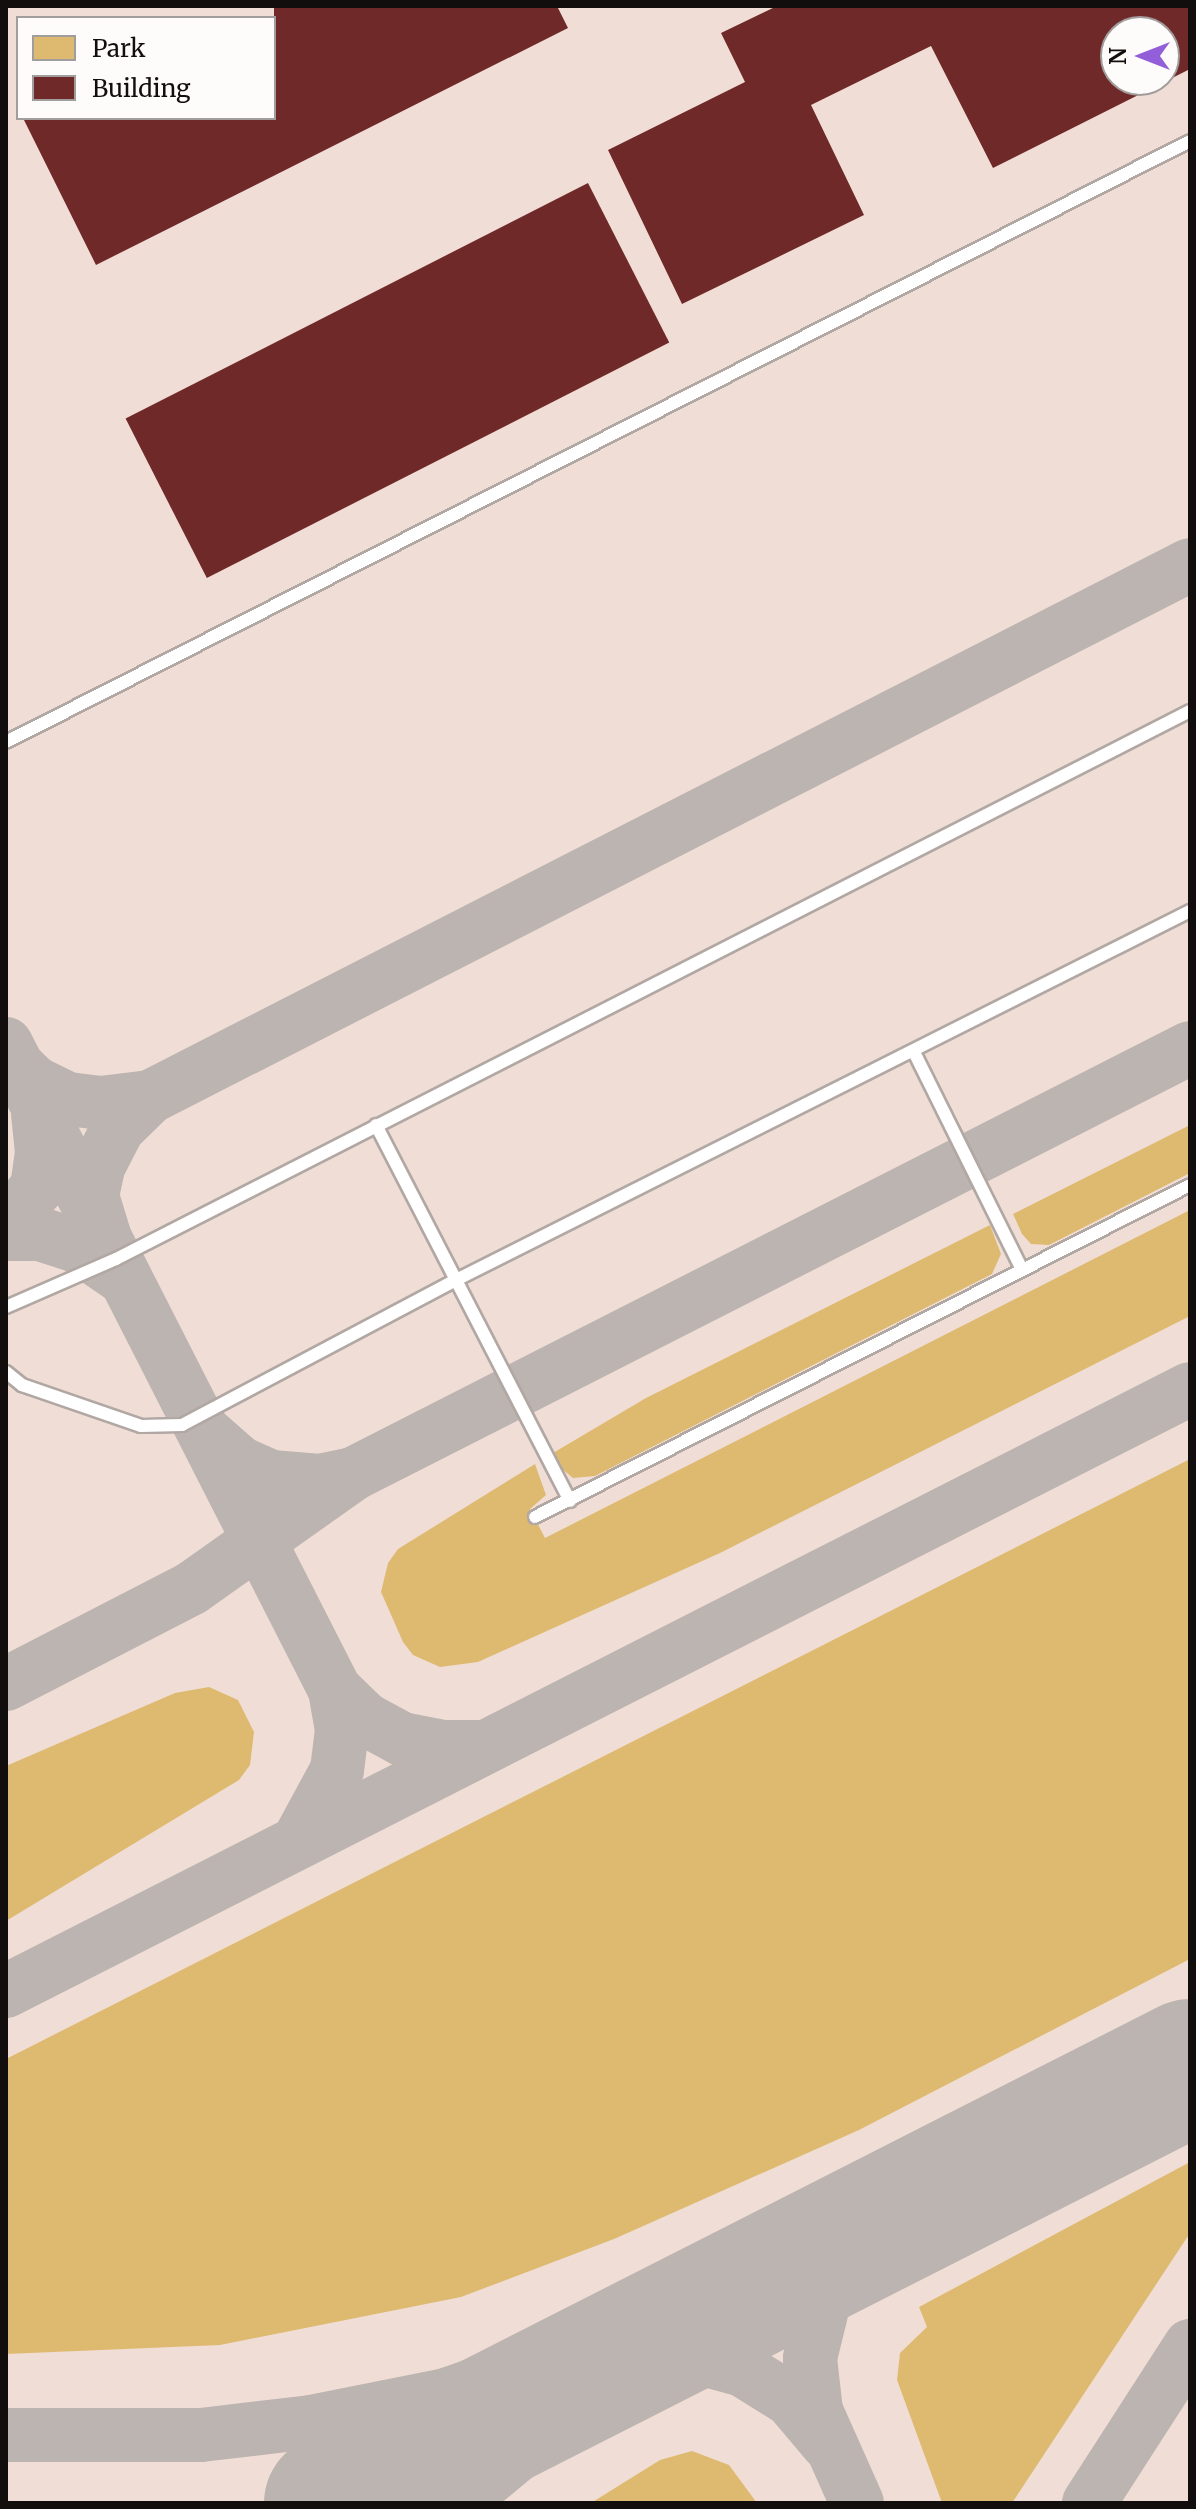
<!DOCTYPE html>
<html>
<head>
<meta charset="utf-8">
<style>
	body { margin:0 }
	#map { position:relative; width:1196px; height:2509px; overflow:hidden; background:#f7ede8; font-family:Merriweather,serif }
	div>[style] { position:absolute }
	.built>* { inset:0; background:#f0ded6 }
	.green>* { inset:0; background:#deba71 }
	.taxiway>* { height:54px; margin:-27px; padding:0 27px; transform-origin:27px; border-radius:27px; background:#bcb4b0 }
	.runway>* { height:136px; margin:-68px; padding:0 68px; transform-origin:68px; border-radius:68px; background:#bcb4b0 }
	.building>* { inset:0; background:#702929; transform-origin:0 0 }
	.roads { filter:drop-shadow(2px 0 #b1a7a3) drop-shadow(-2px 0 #b1a7a3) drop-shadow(0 2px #b1a7a3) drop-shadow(0 -2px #b1a7a3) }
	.lane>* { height:12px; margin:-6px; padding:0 6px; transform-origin:6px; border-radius:6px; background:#fff }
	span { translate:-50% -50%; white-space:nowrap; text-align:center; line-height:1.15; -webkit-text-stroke:8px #fefcfb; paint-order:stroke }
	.frame { position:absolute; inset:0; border:8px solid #120e0d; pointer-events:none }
	.legend { position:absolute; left:16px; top:16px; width:260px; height:104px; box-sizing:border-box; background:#fefcfb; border:2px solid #a09d9c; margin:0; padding:10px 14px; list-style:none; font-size:24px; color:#120e0d }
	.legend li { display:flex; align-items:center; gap:16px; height:40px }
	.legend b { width:40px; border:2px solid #a09d9c }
	.north { position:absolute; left:1100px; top:16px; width:80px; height:80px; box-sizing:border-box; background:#fefcfb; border:2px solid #a09d9c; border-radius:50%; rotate:270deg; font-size:22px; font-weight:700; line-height:32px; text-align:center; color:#120e0d }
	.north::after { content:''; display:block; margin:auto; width:28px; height:36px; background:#925fd8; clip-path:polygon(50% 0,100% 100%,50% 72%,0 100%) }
</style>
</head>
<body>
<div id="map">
	<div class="built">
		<div style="clip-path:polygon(evenodd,6px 6px,1190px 6px,1190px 2503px,6px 2503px,6px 6px,18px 18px,274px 18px,274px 118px,18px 118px,18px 18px,6px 6px,1116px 32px,1164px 32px,1164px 80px,1116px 80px,1116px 32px)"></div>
	</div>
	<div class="green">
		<div style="clip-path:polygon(1190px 1125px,1190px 1173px,1049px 1245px,1031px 1244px,1022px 1234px,1013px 1214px)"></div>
		<div style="clip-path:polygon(1190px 1210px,1190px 1316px,720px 1553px,478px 1662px,440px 1667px,413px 1655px,403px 1642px,381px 1592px,388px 1563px,398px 1549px,535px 1464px,546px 1495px,530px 1509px,545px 1538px)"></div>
		<div style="clip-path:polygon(990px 1225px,1001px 1254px,992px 1274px,595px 1476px,573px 1478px,561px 1468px,553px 1453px,646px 1398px)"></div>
		<div style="clip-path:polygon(1190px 1459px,1190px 1959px,859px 2130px,614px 2239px,461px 2297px,220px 2345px,6px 2354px,6px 2059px)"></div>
		<div style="clip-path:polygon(209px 1687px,238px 1700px,254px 1732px,250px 1765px,239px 1780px,6px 1921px,6px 1766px,175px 1693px)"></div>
		<div style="clip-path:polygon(1190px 2162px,1190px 2233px,1012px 2503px,942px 2503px,897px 2380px,900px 2353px,927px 2327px,919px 2307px)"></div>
		<div style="clip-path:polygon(692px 2451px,729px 2465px,757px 2503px,591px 2503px,660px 2460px)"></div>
	</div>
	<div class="taxiway">
		<div style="left:6px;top:1044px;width:725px;rotate:63.01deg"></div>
		<div style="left:335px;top:1690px;width:41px;rotate:80.1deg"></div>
		<div style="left:342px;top:1730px;width:40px;rotate:97.1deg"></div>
		<div style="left:337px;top:1770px;width:82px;rotate:118.4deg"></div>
		<div style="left:15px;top:1064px;width:28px;rotate:44deg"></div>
		<div style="left:35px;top:1083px;width:37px;rotate:26deg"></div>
		<div style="left:68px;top:1099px;width:33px;rotate:7deg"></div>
		<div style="left:101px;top:1103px;width:49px;rotate:-7deg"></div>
		<div style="left:6px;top:1223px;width:47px;rotate:-48.5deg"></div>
		<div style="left:37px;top:1188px;width:36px;rotate:-82deg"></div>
		<div style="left:42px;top:1152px;width:38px;rotate:-96deg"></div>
		<div style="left:6px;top:1234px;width:34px"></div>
		<div style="left:40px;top:1234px;width:39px;rotate:18deg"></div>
		<div style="left:77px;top:1246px;width:58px;rotate:34.5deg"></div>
		<div style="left:104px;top:1235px;width:41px;rotate:-107.1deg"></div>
		<div style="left:92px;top:1196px;width:30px;rotate:-78deg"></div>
		<div style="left:98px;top:1167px;width:44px;rotate:-62.9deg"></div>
		<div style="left:118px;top:1128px;width:45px;rotate:-44.1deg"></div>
		<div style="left:150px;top:1097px;width:1168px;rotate:-27.09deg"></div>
		<div style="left:208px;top:1435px;width:43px;rotate:41.2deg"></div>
		<div style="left:240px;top:1463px;width:34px;rotate:24deg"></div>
		<div style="left:271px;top:1477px;width:49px;rotate:4.7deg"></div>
		<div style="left:320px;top:1481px;width:33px;rotate:-12deg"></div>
		<div style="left:6px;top:1684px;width:209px;rotate:-27.3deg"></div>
		<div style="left:192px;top:1588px;width:197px;rotate:-35.3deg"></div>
		<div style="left:353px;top:1474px;width:939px;rotate:-26.97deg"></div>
		<div style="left:335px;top:1690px;width:42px;rotate:44deg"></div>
		<div style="left:365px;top:1719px;width:42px;rotate:28.4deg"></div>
		<div style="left:402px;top:1739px;width:42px;rotate:11deg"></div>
		<div style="left:443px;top:1747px;width:41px"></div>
		<div style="left:6px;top:1991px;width:1328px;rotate:-26.95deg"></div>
		<div style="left:1114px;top:2105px;width:82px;rotate:-22.8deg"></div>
		<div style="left:636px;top:2357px;width:52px;rotate:-2.2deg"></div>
		<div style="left:688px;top:2355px;width:57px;rotate:15.3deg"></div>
		<div style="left:743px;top:2370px;width:57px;rotate:32deg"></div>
		<div style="left:791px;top:2400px;width:57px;rotate:49.9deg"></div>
		<div style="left:6px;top:2435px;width:195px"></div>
		<div style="left:201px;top:2435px;width:111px;rotate:-6.7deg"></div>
		<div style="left:311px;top:2422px;width:138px;rotate:-11.3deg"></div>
		<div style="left:446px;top:2395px;width:266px;rotate:-19.3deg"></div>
		<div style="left:697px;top:2307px;width:205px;rotate:-24.4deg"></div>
		<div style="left:459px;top:2503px;width:129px;rotate:-39.6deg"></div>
		<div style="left:558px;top:2421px;width:146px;rotate:-34.7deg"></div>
		<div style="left:857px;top:2503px;width:101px;rotate:-114deg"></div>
		<div style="left:816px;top:2411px;width:53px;rotate:-96.5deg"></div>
		<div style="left:810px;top:2358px;width:71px;rotate:-76.2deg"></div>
		<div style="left:827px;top:2289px;width:71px;rotate:-51.8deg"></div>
		<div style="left:1089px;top:2503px;width:187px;rotate:-57.2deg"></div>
	</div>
	<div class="runway">
		<div style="left:332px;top:2503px;width:962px;rotate:-26.94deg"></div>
	</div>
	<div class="building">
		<div style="clip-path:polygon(274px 6px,557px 6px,568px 28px,96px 265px,23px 118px,274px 118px)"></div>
		<div style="clip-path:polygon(evenodd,777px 6px,1190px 6px,1190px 69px,993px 168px,931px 46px,811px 105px,864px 215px,682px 304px,608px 150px,745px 82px,721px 33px,777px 6px,1116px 32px,1164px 32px,1164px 80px,1116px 80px,1116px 32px)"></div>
		<div style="left:588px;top:183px;width:179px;height:519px;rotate:63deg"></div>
	</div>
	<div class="roads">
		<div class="lane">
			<div style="left:6px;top:742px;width:1328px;rotate:-26.91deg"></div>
			<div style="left:914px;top:1052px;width:243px;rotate:63.6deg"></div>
			<div style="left:376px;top:1125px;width:423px;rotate:62.7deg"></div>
			<div style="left:6px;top:1307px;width:120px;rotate:-23.6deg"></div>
			<div style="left:116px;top:1259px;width:1206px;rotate:-27.03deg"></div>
			<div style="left:6px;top:1372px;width:21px;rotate:39deg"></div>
			<div style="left:22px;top:1385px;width:126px;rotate:19deg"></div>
			<div style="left:141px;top:1426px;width:41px;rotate:-1.4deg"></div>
			<div style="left:182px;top:1425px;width:308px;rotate:-27.9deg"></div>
			<div style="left:454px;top:1281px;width:824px;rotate:-26.69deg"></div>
			<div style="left:535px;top:1517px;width:734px;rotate:-26.88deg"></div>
		</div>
	</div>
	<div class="frame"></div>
	<ul class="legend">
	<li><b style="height:22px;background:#deba71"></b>Park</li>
	<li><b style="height:22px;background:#702929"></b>Building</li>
	</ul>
	<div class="north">N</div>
</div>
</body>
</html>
